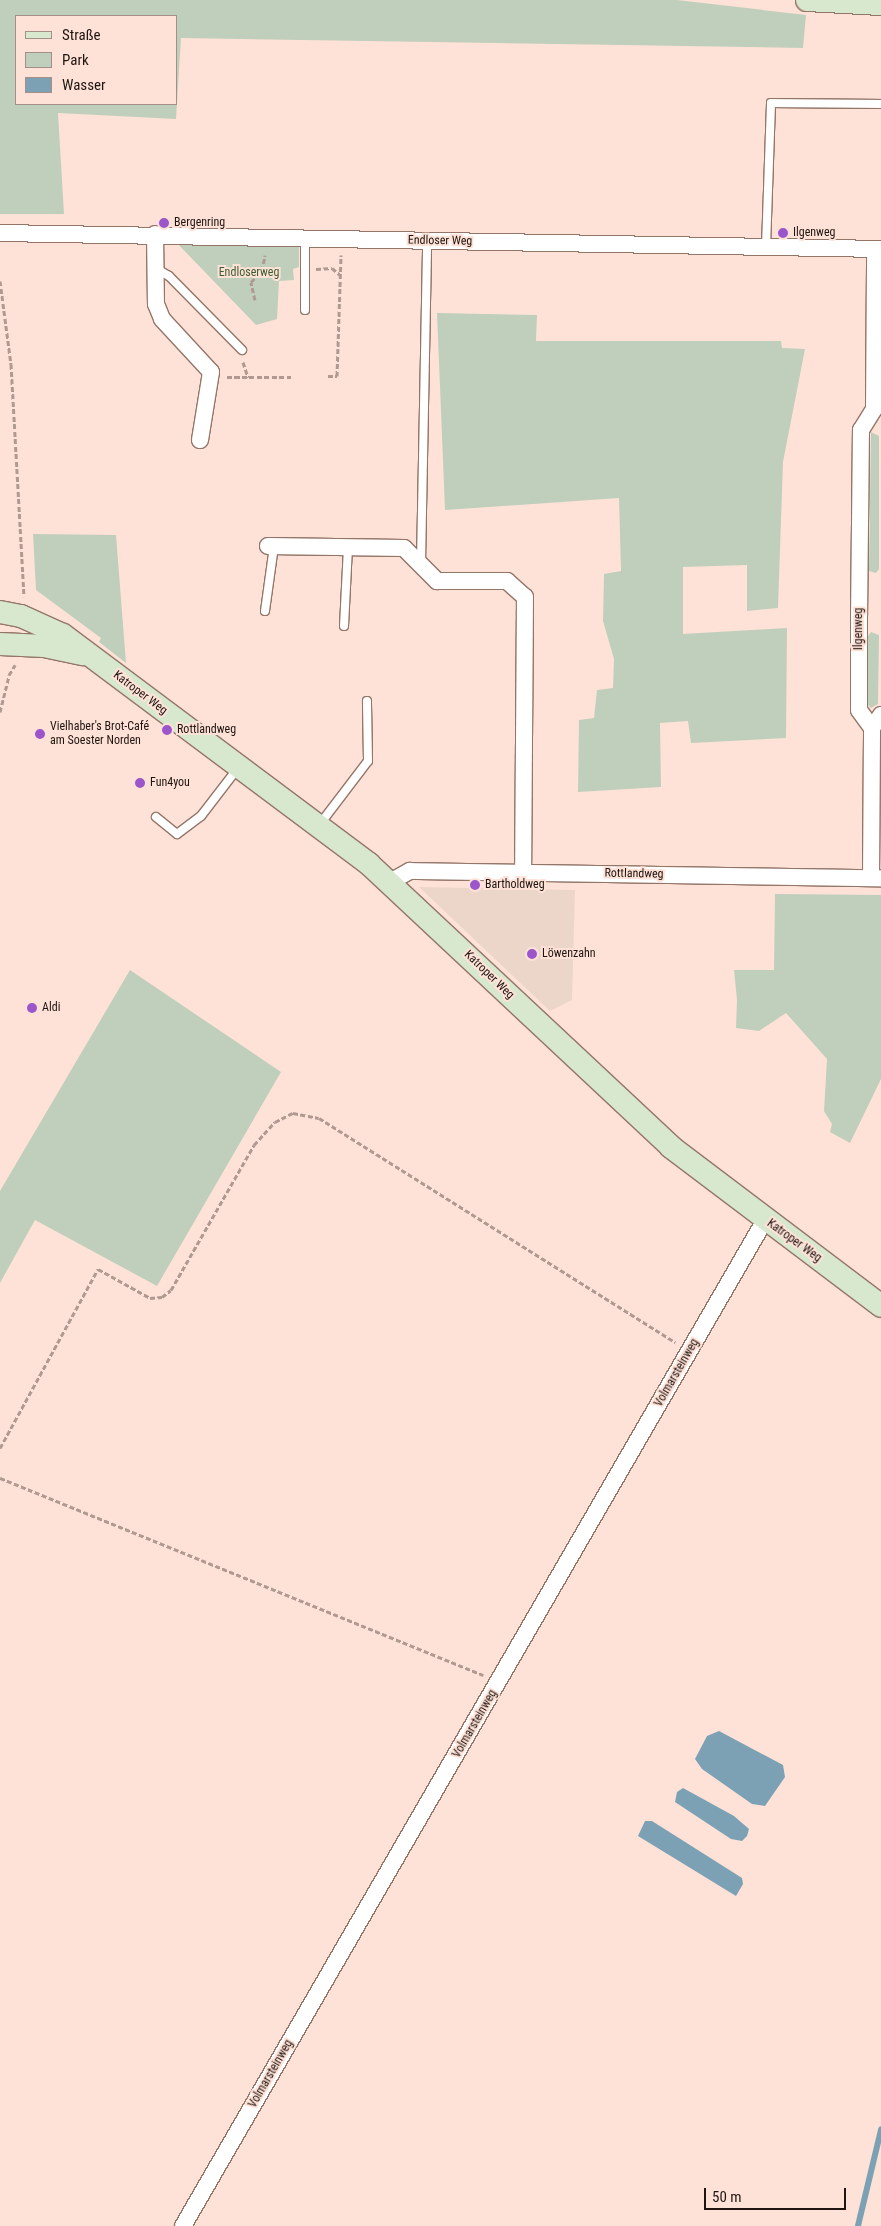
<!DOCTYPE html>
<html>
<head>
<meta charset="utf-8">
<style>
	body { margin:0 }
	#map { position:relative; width:881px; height:2226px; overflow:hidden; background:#fee2d7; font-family:"Roboto Condensed",sans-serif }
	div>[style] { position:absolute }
	.education>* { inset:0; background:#ecd6ca }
	.green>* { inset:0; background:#c0cfbb }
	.water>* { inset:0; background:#7ca1b4 }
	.stream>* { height:5.5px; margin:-2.75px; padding:0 2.75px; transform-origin:2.75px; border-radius:2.75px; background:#7ca1b4 }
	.path>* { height:3px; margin-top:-1.5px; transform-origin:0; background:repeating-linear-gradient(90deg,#af9990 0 5px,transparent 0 7.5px) }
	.roads { filter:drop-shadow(1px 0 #947669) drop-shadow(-1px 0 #947669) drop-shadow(0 1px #947669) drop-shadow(0 -1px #947669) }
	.lane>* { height:8px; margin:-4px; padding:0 4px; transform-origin:4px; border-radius:4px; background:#fff }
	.street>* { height:16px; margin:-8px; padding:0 8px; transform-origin:8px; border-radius:8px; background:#fff }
	.secondary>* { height:22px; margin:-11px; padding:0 11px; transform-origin:11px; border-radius:11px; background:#d8e8cf }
	.dots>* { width:14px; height:14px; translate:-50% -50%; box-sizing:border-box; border:2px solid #fee2d7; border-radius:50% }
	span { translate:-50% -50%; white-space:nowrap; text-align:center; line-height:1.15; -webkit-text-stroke:4px #fee2d7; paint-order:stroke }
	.poi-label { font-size:12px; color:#1f140f }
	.left { translate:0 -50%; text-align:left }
	.street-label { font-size:12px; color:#1f140f }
	.park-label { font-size:12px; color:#3c5d30 }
	.legend { position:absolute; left:15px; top:15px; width:162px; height:90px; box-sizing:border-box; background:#fee2d7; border:1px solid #a59087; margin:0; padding:6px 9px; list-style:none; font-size:15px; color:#1f140f }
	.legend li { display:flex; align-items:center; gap:10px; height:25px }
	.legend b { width:25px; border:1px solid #a59087 }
	.scale { position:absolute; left:704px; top:2188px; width:142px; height:22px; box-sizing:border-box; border:2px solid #1f140f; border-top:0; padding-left:6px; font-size:15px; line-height:18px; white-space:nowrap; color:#1f140f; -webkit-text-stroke:4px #fee2d7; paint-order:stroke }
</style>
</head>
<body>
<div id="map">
	<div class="education">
		<div style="clip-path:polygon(419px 887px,575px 890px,572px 1000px,550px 1011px)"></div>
	</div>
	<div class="green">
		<div style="clip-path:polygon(evenodd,0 0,677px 0,806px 15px,803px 48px,181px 38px,176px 119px,58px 113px,64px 214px,0 214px,0 0,16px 16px,176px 16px,176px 104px,16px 104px,16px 16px)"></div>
		<div style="clip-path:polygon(173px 239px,299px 244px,299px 267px,293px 269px,294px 280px,279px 281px,277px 319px,256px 325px)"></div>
		<div style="clip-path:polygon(437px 313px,537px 315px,536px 341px,781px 341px,782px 348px,805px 349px,783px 462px,778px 608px,747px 611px,747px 565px,683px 567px,683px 634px,787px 628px,786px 738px,691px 743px,688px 721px,660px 723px,661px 787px,578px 792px,579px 720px,594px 718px,597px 690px,613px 688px,614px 659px,603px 621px,604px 574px,621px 571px,619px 498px,445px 510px)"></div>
		<div style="clip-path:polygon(871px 432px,879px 436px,879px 569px,876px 573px,869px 571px)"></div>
		<div style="clip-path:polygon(33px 534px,116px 535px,126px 663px,99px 642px,101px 638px,36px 590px)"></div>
		<div style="clip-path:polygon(871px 632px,879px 635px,878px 704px,871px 708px,868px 705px,868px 636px)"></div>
		<div style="clip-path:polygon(775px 894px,881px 895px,881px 1079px,850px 1143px,830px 1132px,832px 1124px,824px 1111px,827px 1059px,786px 1013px,759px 1031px,736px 1028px,737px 1000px,734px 970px,774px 970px)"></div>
		<div style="clip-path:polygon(130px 970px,281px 1072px,157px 1286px,35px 1220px,0 1283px,0 1191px)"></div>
	</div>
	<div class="water">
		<div style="clip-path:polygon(719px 1731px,783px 1765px,785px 1777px,765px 1806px,752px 1804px,702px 1769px,695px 1759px,707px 1736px)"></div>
		<div style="clip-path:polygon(683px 1788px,734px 1816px,749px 1829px,747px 1836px,742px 1841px,731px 1839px,675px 1802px,677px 1792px)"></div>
		<div style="clip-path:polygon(645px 1821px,652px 1821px,742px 1878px,743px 1884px,736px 1896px,638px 1836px)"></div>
	</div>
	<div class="stream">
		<div style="left:858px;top:2226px;width:99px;rotate:-76.5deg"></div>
	</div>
	<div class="path">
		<div style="left:316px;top:269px;width:16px;rotate:-4deg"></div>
		<div style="left:332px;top:268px;width:11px;rotate:41deg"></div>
		<div style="left:0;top:281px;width:84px;rotate:82.5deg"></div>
		<div style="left:11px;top:364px;width:233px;rotate:86.8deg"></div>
		<div style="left:255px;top:300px;width:18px;rotate:-103deg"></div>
		<div style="left:251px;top:282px;width:16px;rotate:-45deg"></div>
		<div style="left:262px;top:271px;width:16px;rotate:-79deg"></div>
		<div style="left:243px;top:362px;width:16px;rotate:72deg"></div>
		<div style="left:328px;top:376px;width:9px"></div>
		<div style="left:337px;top:376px;width:121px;rotate:-88.1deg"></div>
		<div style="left:227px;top:377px;width:64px"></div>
		<div style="left:0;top:712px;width:38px;rotate:-76deg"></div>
		<div style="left:9px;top:675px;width:12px;rotate:-59deg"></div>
		<div style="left:0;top:1448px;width:204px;rotate:-61.3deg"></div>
		<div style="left:98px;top:1269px;width:60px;rotate:29.1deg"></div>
		<div style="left:150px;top:1298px;width:12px;rotate:-5deg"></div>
		<div style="left:162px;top:1297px;width:11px;rotate:-38deg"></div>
		<div style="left:171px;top:1290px;width:167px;rotate:-60.2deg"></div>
		<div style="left:254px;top:1145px;width:31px;rotate:-48deg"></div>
		<div style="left:275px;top:1122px;width:20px;rotate:-27deg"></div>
		<div style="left:293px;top:1113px;width:26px;rotate:11deg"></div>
		<div style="left:319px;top:1118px;width:421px;rotate:32.2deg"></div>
		<div style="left:0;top:1478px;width:522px;rotate:22.19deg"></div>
	</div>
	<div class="roads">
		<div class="lane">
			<div style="left:766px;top:247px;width:144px;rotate:-88deg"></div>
			<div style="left:771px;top:103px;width:110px;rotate:0.5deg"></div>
			<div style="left:155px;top:268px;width:16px;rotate:30deg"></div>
			<div style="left:169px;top:276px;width:104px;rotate:45.4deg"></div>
			<div style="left:305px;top:310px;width:72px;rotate:-90deg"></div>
			<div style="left:421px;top:563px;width:322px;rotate:-88.9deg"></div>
			<div style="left:265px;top:611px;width:66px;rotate:-82.1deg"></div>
			<div style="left:344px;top:626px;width:79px;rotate:-87.1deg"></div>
			<div style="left:156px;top:817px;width:27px;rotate:39deg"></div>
			<div style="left:177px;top:834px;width:30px;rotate:-37deg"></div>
			<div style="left:201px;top:816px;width:61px;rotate:-52.4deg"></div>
			<div style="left:320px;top:824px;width:79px;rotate:-52.7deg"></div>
			<div style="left:368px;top:761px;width:60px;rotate:-91deg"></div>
		</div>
		<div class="street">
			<div style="left:0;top:233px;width:881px;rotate:1.04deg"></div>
			<div style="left:155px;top:234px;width:70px;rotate:89.2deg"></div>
			<div style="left:156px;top:304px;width:16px;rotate:68deg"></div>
			<div style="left:162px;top:319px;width:72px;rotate:47.2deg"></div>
			<div style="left:211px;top:372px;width:69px;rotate:99.2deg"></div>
			<div style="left:268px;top:546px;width:136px;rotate:0.8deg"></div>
			<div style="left:404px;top:548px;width:47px;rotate:45deg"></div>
			<div style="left:437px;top:581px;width:70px"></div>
			<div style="left:507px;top:581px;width:24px;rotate:42deg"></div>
			<div style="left:525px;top:597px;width:275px;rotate:90.4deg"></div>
			<div style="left:872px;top:728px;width:22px;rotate:-126deg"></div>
			<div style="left:859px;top:710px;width:91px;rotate:-90deg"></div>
			<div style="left:859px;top:619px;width:189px;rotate:-89.4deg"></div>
			<div style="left:861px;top:430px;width:25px;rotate:-58deg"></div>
			<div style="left:874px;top:409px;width:160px;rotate:-89.6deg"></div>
			<div style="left:871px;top:877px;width:149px;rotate:-89.6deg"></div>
			<div style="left:872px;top:728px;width:16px;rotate:-55deg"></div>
			<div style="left:390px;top:882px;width:23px;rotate:-29deg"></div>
			<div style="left:410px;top:871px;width:471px;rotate:0.9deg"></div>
			<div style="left:183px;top:2226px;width:1162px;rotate:-59.95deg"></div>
		</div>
		<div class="secondary">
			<div style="left:807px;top:0;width:74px;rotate:3.1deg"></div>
			<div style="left:0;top:612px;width:21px;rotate:11deg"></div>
			<div style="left:21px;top:616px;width:46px;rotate:24.3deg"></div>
			<div style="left:63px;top:635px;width:382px;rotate:36.8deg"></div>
			<div style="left:369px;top:864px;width:414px;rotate:43.1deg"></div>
			<div style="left:671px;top:1147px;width:263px;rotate:37.1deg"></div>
			<div style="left:0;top:644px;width:44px;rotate:2.6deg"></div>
			<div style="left:44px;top:646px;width:40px;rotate:12deg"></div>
		</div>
	</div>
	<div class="dots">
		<div style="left:164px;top:223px;background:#9b56cb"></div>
		<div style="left:783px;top:233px;background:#9b56cb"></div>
		<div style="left:167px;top:730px;background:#9b56cb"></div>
		<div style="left:40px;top:734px;background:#9b56cb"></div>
		<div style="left:140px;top:783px;background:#9b56cb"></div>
		<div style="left:475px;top:885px;background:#9b56cb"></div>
		<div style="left:532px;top:954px;background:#9b56cb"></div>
		<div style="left:32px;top:1008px;background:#9b56cb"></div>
	</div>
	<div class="poi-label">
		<span class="left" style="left:174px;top:223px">Bergenring</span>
		<span class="left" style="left:793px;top:233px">Ilgenweg</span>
		<span class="left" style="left:50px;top:734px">Vielhaber's Brot-Café<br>am Soester Norden</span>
		<span class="left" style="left:177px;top:730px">Rottlandweg</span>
		<span class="left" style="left:150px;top:783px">Fun4you</span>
		<span class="left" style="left:485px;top:885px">Bartholdweg</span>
		<span class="left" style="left:542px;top:954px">Löwenzahn</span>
		<span class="left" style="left:42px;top:1008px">Aldi</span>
	</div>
	<div class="street-label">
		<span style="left:440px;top:241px;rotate:1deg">Endloser Weg</span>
		<span style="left:859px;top:629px;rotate:-90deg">Ilgenweg</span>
		<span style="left:140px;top:693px;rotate:37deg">Katroper Weg</span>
		<span style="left:634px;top:874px;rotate:1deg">Rottlandweg</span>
		<span style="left:489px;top:975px;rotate:44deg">Katroper Weg</span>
		<span style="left:794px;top:1241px;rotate:36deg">Katroper Weg</span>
		<span style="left:677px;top:1373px;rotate:-60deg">Volmarsteinweg</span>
		<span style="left:475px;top:1724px;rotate:-60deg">Volmarsteinweg</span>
		<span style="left:271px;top:2074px;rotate:-60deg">Volmarsteinweg</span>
	</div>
	<div class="park-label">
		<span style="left:249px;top:273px">Endloserweg</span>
	</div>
	<ul class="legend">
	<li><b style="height:6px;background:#d8e8cf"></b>Straße</li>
	<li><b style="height:14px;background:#c0cfbb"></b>Park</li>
	<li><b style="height:14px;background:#7ca1b4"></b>Wasser</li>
	</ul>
	<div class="scale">50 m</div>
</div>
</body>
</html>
